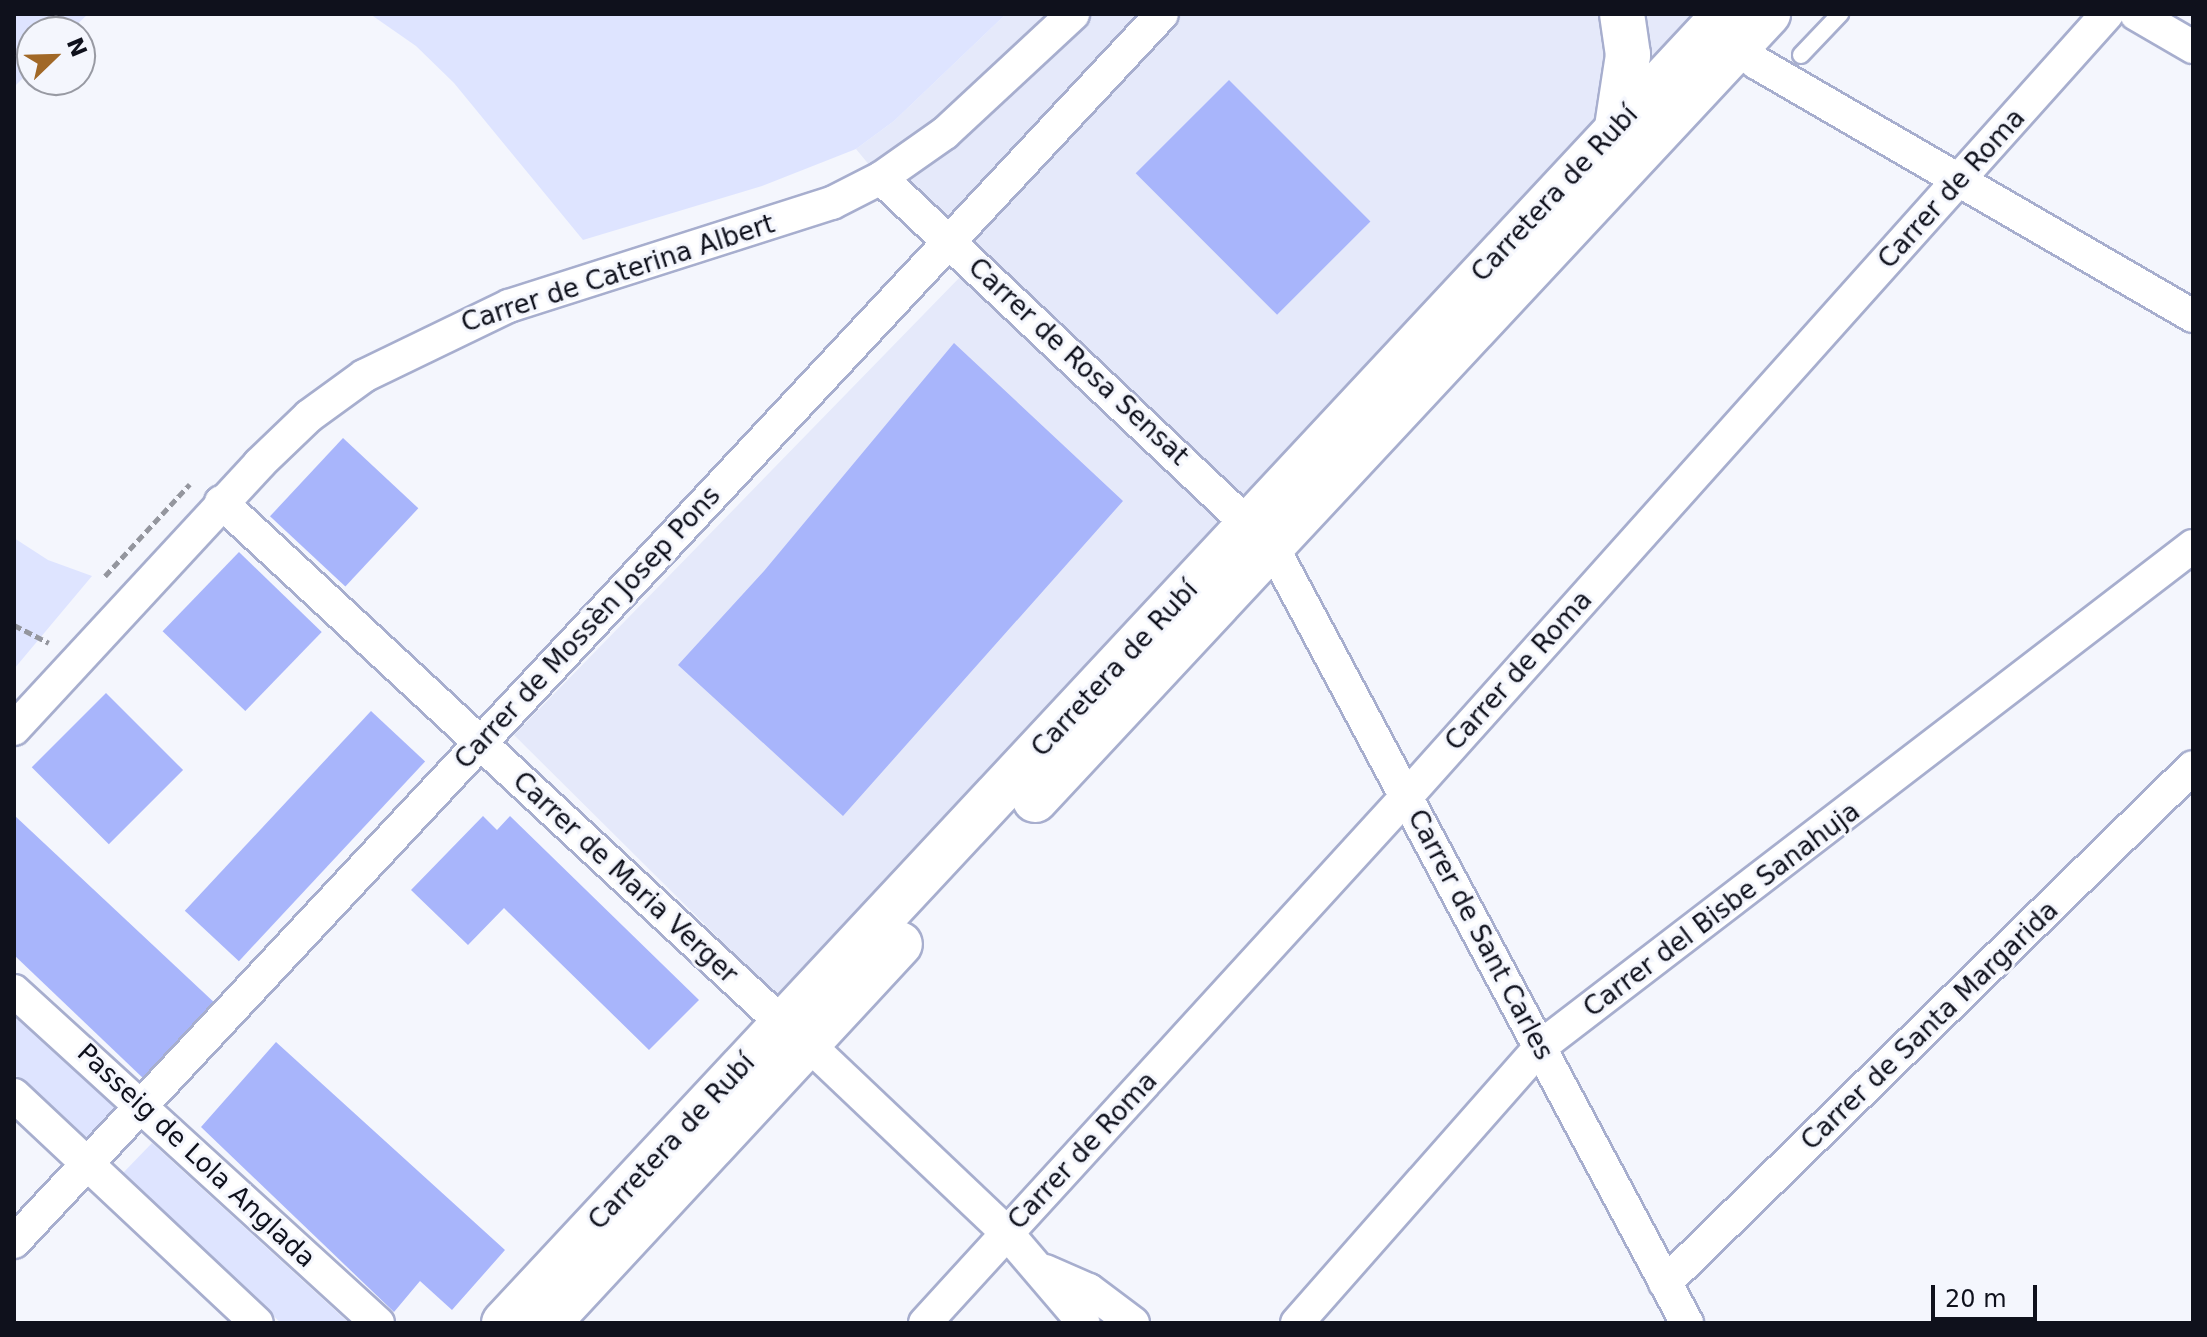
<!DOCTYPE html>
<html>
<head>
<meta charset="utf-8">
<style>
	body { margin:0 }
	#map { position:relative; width:2207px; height:1337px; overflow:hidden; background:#f4f6fd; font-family:"DejaVu Sans",sans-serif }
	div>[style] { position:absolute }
	.built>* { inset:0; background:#e5e9fa }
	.green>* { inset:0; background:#dee4ff }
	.building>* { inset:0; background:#a8b5fb; transform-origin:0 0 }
	.path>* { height:5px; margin-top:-2.5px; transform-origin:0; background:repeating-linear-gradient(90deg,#94969e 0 8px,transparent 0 12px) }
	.roads { filter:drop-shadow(2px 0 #a7aece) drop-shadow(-2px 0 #a7aece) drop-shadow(0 2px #a7aece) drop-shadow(0 -2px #a7aece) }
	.service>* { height:16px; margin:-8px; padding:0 8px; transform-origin:8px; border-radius:8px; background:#fff }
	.minor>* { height:32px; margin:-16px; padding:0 16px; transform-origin:16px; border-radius:16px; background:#fff }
	.secondary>* { height:44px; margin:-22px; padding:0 22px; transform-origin:22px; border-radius:22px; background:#fff }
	span { translate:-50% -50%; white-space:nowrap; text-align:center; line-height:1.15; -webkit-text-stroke:6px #f4f6fd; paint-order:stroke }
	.street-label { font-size:26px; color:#0f111c }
	.frame { position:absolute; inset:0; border:16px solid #0f111c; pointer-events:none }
	.north { position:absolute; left:16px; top:16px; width:80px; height:80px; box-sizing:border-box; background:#f4f6fd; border:2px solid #989aa3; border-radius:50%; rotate:67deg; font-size:22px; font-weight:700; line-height:32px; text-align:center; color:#0f111c }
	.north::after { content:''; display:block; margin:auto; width:28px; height:36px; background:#a16827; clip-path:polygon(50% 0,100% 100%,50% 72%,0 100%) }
	.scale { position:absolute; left:1931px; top:1285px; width:106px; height:36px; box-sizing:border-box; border:4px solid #0f111c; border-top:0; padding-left:10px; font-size:24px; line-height:28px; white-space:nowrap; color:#0f111c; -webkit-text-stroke:6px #f4f6fd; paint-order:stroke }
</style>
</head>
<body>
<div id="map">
	<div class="built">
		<div style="clip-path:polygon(1006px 14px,1700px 14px,782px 1001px,514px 735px,961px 276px,856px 149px,894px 121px)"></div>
	</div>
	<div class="green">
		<div style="clip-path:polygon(14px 14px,88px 14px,69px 32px,32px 32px,32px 69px,14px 87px)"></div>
		<div style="clip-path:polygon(370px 14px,1006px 14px,894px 121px,856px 149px,762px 186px,583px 240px,454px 83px,416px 46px)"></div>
		<div style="clip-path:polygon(14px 538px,48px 560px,92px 576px,14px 669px)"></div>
		<div style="clip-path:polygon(14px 1006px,119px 1103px,90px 1137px,78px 1136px,14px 1074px)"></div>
		<div style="clip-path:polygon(152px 1143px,349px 1323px,281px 1323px,121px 1175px)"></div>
	</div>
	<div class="building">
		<div style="left:1229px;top:80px;width:200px;height:132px;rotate:45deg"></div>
		<div style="clip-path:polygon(954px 343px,1123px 501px,843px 816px,678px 665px,764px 571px)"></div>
		<div style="left:343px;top:438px;width:103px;height:107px;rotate:43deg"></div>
		<div style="left:239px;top:552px;width:115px;height:110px;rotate:44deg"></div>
		<div style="left:106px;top:693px;width:109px;height:105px;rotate:45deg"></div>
		<div style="left:371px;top:711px;width:74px;height:273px;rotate:43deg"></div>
		<div style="clip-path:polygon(14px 815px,218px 1006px,145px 1080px,14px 955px)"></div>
		<div style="clip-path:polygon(483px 816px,497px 830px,510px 816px,699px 1000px,649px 1050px,504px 908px,468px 945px,411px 890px)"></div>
		<div style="clip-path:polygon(276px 1042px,505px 1250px,452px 1310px,420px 1281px,394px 1312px,201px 1127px)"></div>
	</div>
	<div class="path">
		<div style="left:105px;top:576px;width:125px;rotate:-47.3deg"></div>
		<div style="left:14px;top:625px;width:39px;rotate:27deg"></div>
	</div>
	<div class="roads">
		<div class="service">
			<div style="left:1801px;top:55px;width:57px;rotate:-46.4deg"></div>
		</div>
		<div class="minor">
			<div style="left:2136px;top:14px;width:66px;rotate:30.1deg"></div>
			<div style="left:1737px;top:47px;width:26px;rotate:39deg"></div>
			<div style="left:1757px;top:63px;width:504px;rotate:30.13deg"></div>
			<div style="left:881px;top:178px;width:539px;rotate:43.35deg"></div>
			<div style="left:1273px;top:548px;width:879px;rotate:61.89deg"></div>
			<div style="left:221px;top:502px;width:767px;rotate:42.89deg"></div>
			<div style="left:14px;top:729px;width:361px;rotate:-47.2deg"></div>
			<div style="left:259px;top:464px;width:69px;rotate:-43.8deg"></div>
			<div style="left:309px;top:416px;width:68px;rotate:-36deg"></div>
			<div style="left:364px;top:376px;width:161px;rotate:-25.8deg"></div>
			<div style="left:509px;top:306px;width:339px;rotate:-17.7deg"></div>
			<div style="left:832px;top:203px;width:55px;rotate:-27deg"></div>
			<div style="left:881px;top:178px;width:78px;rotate:-35.1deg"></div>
			<div style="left:945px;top:133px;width:175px;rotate:-42.9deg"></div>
			<div style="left:14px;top:991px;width:493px;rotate:42.4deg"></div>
			<div style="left:808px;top:1044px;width:274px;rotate:43.5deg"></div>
			<div style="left:1007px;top:1233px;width:118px;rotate:49.5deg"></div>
			<div style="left:14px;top:1095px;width:333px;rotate:43.2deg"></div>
			<div style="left:14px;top:1242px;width:1681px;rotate:-46.93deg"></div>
			<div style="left:1045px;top:1271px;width:48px;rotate:23.4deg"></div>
			<div style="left:1089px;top:1290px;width:55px;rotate:36.9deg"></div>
			<div style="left:1665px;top:1283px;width:738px;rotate:-44.34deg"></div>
			<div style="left:925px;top:1323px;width:713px;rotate:-47.56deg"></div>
			<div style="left:1406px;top:797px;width:1051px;rotate:-48.16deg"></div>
			<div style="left:1297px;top:1323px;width:368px;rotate:-48.6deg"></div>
			<div style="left:1540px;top:1047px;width:823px;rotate:-37.5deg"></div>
		</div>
		<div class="secondary">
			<div style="left:1617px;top:127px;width:73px;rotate:-81.3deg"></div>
			<div style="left:1628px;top:55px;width:41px;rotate:-98.3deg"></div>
			<div style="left:1035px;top:800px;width:1075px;rotate:-47deg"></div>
			<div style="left:504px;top:1323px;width:1790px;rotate:-46.99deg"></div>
			<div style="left:548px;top:1323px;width:517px;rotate:-47.12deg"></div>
		</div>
	</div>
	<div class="street-label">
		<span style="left:1952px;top:189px;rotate:-48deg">Carrer de Roma</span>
		<span style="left:1555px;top:194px;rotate:-47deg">Carretera de Rubí</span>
		<span style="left:618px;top:274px;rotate:-18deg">Carrer de Caterina Albert</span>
		<span style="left:1078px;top:362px;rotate:43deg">Carrer de Rosa Sensat</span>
		<span style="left:588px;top:628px;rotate:-47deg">Carrer de Mossèn Josep Pons</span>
		<span style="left:1115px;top:669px;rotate:-47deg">Carretera de Rubí</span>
		<span style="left:1519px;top:671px;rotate:-48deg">Carrer de Roma</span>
		<span style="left:625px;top:878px;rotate:43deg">Carrer de Maria Verger</span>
		<span style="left:1722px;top:910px;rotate:-37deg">Carrer del Bisbe Sanahuja</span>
		<span style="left:1480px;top:935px;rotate:62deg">Carrer de Sant Carles</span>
		<span style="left:1930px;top:1026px;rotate:-44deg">Carrer de Santa Margarida</span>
		<span style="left:672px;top:1142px;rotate:-47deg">Carretera de Rubí</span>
		<span style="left:1083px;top:1151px;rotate:-47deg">Carrer de Roma</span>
		<span style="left:196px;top:1156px;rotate:43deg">Passeig de Lola Anglada</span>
	</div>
	<div class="frame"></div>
	<div class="north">N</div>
	<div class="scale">20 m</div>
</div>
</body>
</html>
